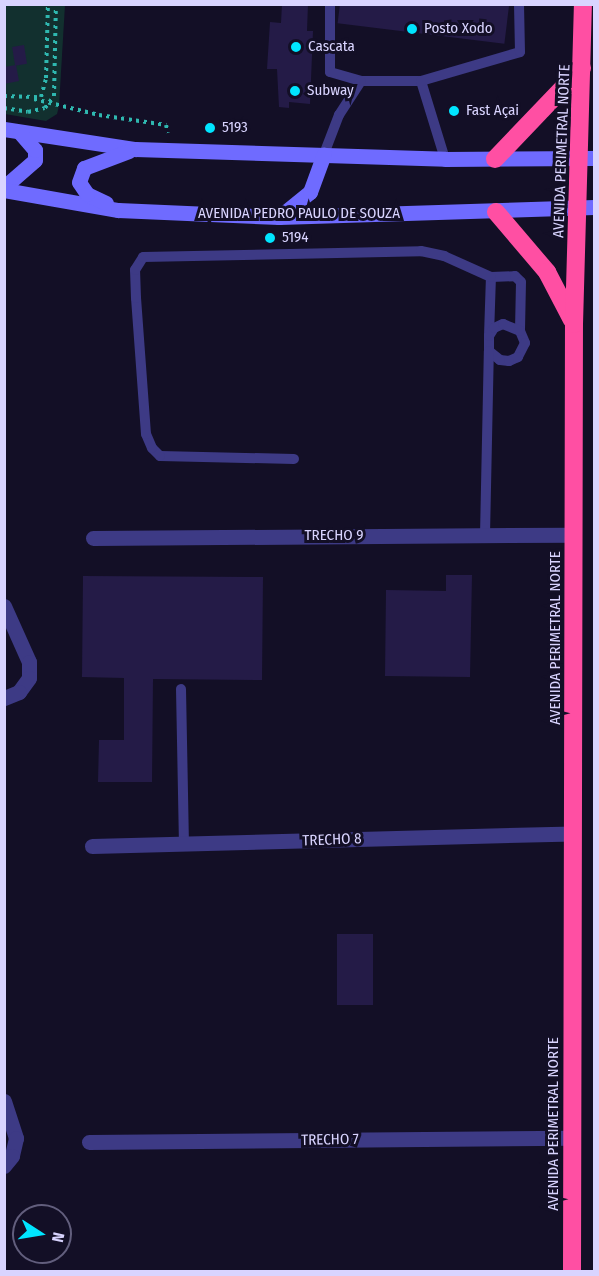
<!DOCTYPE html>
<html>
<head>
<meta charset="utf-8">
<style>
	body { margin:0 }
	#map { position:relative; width:599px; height:1276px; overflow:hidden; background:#130f26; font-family:"Fira Sans Condensed",sans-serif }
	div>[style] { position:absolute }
	.green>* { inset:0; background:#12302f }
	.building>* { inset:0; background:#241b47; transform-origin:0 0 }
	.path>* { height:4px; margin-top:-2px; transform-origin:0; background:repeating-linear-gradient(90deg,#2fb8b0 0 3px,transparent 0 7.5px) }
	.lane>* { height:10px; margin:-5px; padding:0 5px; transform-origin:5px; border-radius:5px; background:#3d3a85 }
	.street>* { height:15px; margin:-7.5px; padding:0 7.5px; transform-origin:7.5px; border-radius:7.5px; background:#3d3a85 }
	.secondary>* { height:15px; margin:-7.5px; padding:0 7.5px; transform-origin:7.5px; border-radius:7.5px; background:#6f6bff }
	.highway>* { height:18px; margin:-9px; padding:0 9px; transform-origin:9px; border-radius:9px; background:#ff4fa3 }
	.dots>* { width:16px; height:16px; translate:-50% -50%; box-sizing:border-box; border:3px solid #130f26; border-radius:50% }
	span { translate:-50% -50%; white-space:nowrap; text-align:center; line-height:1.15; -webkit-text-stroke:6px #130f26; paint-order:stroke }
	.poi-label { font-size:15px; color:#d9d4ff }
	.left { translate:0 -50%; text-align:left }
	.street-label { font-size:15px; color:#d9d4ff }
	.frame { position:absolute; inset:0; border:6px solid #d9d4ff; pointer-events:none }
	.north { position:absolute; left:12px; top:1204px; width:60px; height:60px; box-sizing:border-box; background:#130f26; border:2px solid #625e7d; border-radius:50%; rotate:102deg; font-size:16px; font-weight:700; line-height:24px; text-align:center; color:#d9d4ff }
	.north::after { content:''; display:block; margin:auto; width:21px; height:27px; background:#00e5ff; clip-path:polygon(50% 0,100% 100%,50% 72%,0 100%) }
</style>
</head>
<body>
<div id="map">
	<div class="green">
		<div style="clip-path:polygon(4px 5px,65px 5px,59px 106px,57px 114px,46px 121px,5px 114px)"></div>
	</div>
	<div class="building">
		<div style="clip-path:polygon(282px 4px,308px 4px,307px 31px,313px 31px,310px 104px,289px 102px,289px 108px,279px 107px,277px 69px,267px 69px,270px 22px,281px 23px)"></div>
		<div style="left:509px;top:6px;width:38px;height:168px;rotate:97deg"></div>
		<div style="left:24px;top:45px;width:19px;height:12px;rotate:81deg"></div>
		<div style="clip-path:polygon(16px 65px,19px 81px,4px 84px,4px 67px)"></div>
		<div style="clip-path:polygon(457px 103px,461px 115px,452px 118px,447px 107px)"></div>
		<div style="clip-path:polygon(446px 575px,472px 575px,470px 677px,385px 676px,386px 590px,446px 591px)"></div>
		<div style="clip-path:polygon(83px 576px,263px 577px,262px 680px,153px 679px,152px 782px,98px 782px,99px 740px,124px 740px,124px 678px,82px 677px)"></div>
		<div style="left:337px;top:934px;width:36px;height:71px"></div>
	</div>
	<div class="path">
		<div style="left:4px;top:96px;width:37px;rotate:2deg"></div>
		<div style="left:41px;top:97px;width:20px;rotate:-75deg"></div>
		<div style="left:46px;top:78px;width:74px;rotate:-88.5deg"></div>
		<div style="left:34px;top:99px;width:67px;rotate:13.8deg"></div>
		<div style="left:99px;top:115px;width:68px;rotate:8.5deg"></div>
		<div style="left:166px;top:125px;width:8px;rotate:76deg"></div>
		<div style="left:4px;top:108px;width:24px;rotate:9deg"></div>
		<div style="left:28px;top:112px;width:17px;rotate:-13deg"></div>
		<div style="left:45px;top:108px;width:15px;rotate:-53deg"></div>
		<div style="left:54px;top:96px;width:92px;rotate:-88.8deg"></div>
	</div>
	<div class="lane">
		<div style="left:330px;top:4px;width:68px;rotate:90deg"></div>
		<div style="left:330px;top:72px;width:32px;rotate:16deg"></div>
		<div style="left:361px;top:81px;width:60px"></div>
		<div style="left:421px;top:81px;width:82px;rotate:72.9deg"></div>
		<div style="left:421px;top:81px;width:103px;rotate:-16.3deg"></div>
		<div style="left:520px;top:52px;width:48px;rotate:-91.2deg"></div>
		<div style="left:324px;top:154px;width:42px;rotate:-69deg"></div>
		<div style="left:339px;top:115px;width:40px;rotate:-57.1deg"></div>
		<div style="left:489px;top:336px;width:59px;rotate:-88.1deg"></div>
		<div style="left:491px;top:277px;width:24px;rotate:-2deg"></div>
		<div style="left:515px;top:276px;width:8px;rotate:45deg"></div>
		<div style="left:521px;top:282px;width:49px;rotate:91.2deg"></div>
		<div style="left:520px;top:331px;width:13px;rotate:67deg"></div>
		<div style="left:525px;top:343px;width:16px;rotate:117deg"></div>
		<div style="left:518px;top:357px;width:10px;rotate:156deg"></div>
		<div style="left:509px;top:361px;width:9px;rotate:-174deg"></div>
		<div style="left:500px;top:360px;width:14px;rotate:-141deg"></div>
		<div style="left:489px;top:351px;width:15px;rotate:-90deg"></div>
		<div style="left:489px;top:336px;width:9px;rotate:-58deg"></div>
		<div style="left:494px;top:328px;width:10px;rotate:-24deg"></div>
		<div style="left:503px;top:324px;width:18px;rotate:22deg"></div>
		<div style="left:294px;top:459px;width:134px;rotate:-178.7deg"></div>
		<div style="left:160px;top:456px;width:11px;rotate:-135deg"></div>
		<div style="left:152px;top:448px;width:15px;rotate:-113deg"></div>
		<div style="left:146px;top:434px;width:136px;rotate:-94.2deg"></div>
		<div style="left:136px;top:298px;width:28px;rotate:-92deg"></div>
		<div style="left:135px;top:270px;width:15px;rotate:-58deg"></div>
		<div style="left:143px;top:257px;width:278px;rotate:-1.2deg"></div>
		<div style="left:421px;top:251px;width:24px;rotate:12deg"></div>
		<div style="left:444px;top:256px;width:51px;rotate:24.1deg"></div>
		<div style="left:485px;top:535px;width:184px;rotate:-88.8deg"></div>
		<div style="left:181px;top:689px;width:155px;rotate:88.9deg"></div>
	</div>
	<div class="street">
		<div style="left:93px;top:538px;width:481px;rotate:-0.4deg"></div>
		<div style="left:4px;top:606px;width:61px;rotate:65.9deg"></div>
		<div style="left:29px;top:662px;width:16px;rotate:90deg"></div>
		<div style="left:29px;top:678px;width:17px;rotate:126deg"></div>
		<div style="left:19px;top:692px;width:16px;rotate:158deg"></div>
		<div style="left:92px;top:846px;width:481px;rotate:-1.5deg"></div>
		<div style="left:4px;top:1101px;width:39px;rotate:72deg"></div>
		<div style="left:16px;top:1138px;width:18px;rotate:103deg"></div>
		<div style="left:12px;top:1156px;width:13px;rotate:129deg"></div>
		<div style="left:89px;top:1142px;width:483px;rotate:-0.5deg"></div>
	</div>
	<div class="secondary">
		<div style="left:4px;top:129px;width:133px;rotate:8.7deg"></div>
		<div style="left:135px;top:149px;width:310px;rotate:1.8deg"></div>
		<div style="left:445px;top:159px;width:149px;rotate:-0.4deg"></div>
		<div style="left:4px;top:187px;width:41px;rotate:-41.1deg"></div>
		<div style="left:35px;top:160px;width:10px;rotate:-90deg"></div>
		<div style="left:35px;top:150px;width:23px;rotate:-131deg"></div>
		<div style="left:4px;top:190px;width:116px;rotate:10deg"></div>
		<div style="left:118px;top:210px;width:161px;rotate:2.5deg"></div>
		<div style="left:279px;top:217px;width:315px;rotate:-1.8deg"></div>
		<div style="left:106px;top:203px;width:21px;rotate:-155deg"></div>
		<div style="left:87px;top:194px;width:14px;rotate:-124deg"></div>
		<div style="left:79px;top:182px;width:15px;rotate:-70deg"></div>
		<div style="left:84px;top:168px;width:48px;rotate:-20.7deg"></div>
		<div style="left:279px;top:217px;width:40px;rotate:-39deg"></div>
		<div style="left:310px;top:192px;width:40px;rotate:-69.8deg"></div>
	</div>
	<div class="highway">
		<div style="left:495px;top:159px;width:126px;rotate:-46.3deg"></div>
		<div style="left:496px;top:212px;width:79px;rotate:49.6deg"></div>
		<div style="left:547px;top:272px;width:54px;rotate:62.5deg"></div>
		<div style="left:572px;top:1272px;width:948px;rotate:-89.88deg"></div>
		<div style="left:574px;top:324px;width:320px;rotate:-88.4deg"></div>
	</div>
	<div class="dots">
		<div style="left:412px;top:29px;background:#00e5ff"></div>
		<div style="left:296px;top:47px;background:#00e5ff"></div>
		<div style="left:295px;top:91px;background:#00e5ff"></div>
		<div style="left:454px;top:111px;background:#00e5ff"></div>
		<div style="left:210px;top:128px;background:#00e5ff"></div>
		<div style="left:270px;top:238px;background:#00e5ff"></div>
	</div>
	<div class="poi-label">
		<span class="left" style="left:424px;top:29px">Posto Xodo</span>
		<span class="left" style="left:308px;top:47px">Cascata</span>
		<span class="left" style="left:307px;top:91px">Subway</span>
		<span class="left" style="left:466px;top:111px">Fast Açai</span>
		<span class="left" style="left:222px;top:128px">5193</span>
		<span class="left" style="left:282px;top:238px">5194</span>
	</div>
	<div class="street-label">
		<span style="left:562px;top:151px;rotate:-88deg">AVENIDA PERIMETRAL NORTE</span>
		<span style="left:299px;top:214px">AVENIDA PEDRO PAULO DE SOUZA</span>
		<span style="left:334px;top:536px">TRECHO 9</span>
		<span style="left:556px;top:638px;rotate:-90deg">AVENIDA PERIMETRAL NORTE</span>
		<span style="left:332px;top:840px;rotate:-2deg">TRECHO 8</span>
		<span style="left:554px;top:1124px;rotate:-90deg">AVENIDA PERIMETRAL NORTE</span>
		<span style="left:330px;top:1140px;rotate:-1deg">TRECHO 7</span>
	</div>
	<div class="frame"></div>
	<div class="north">N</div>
</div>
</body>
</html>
